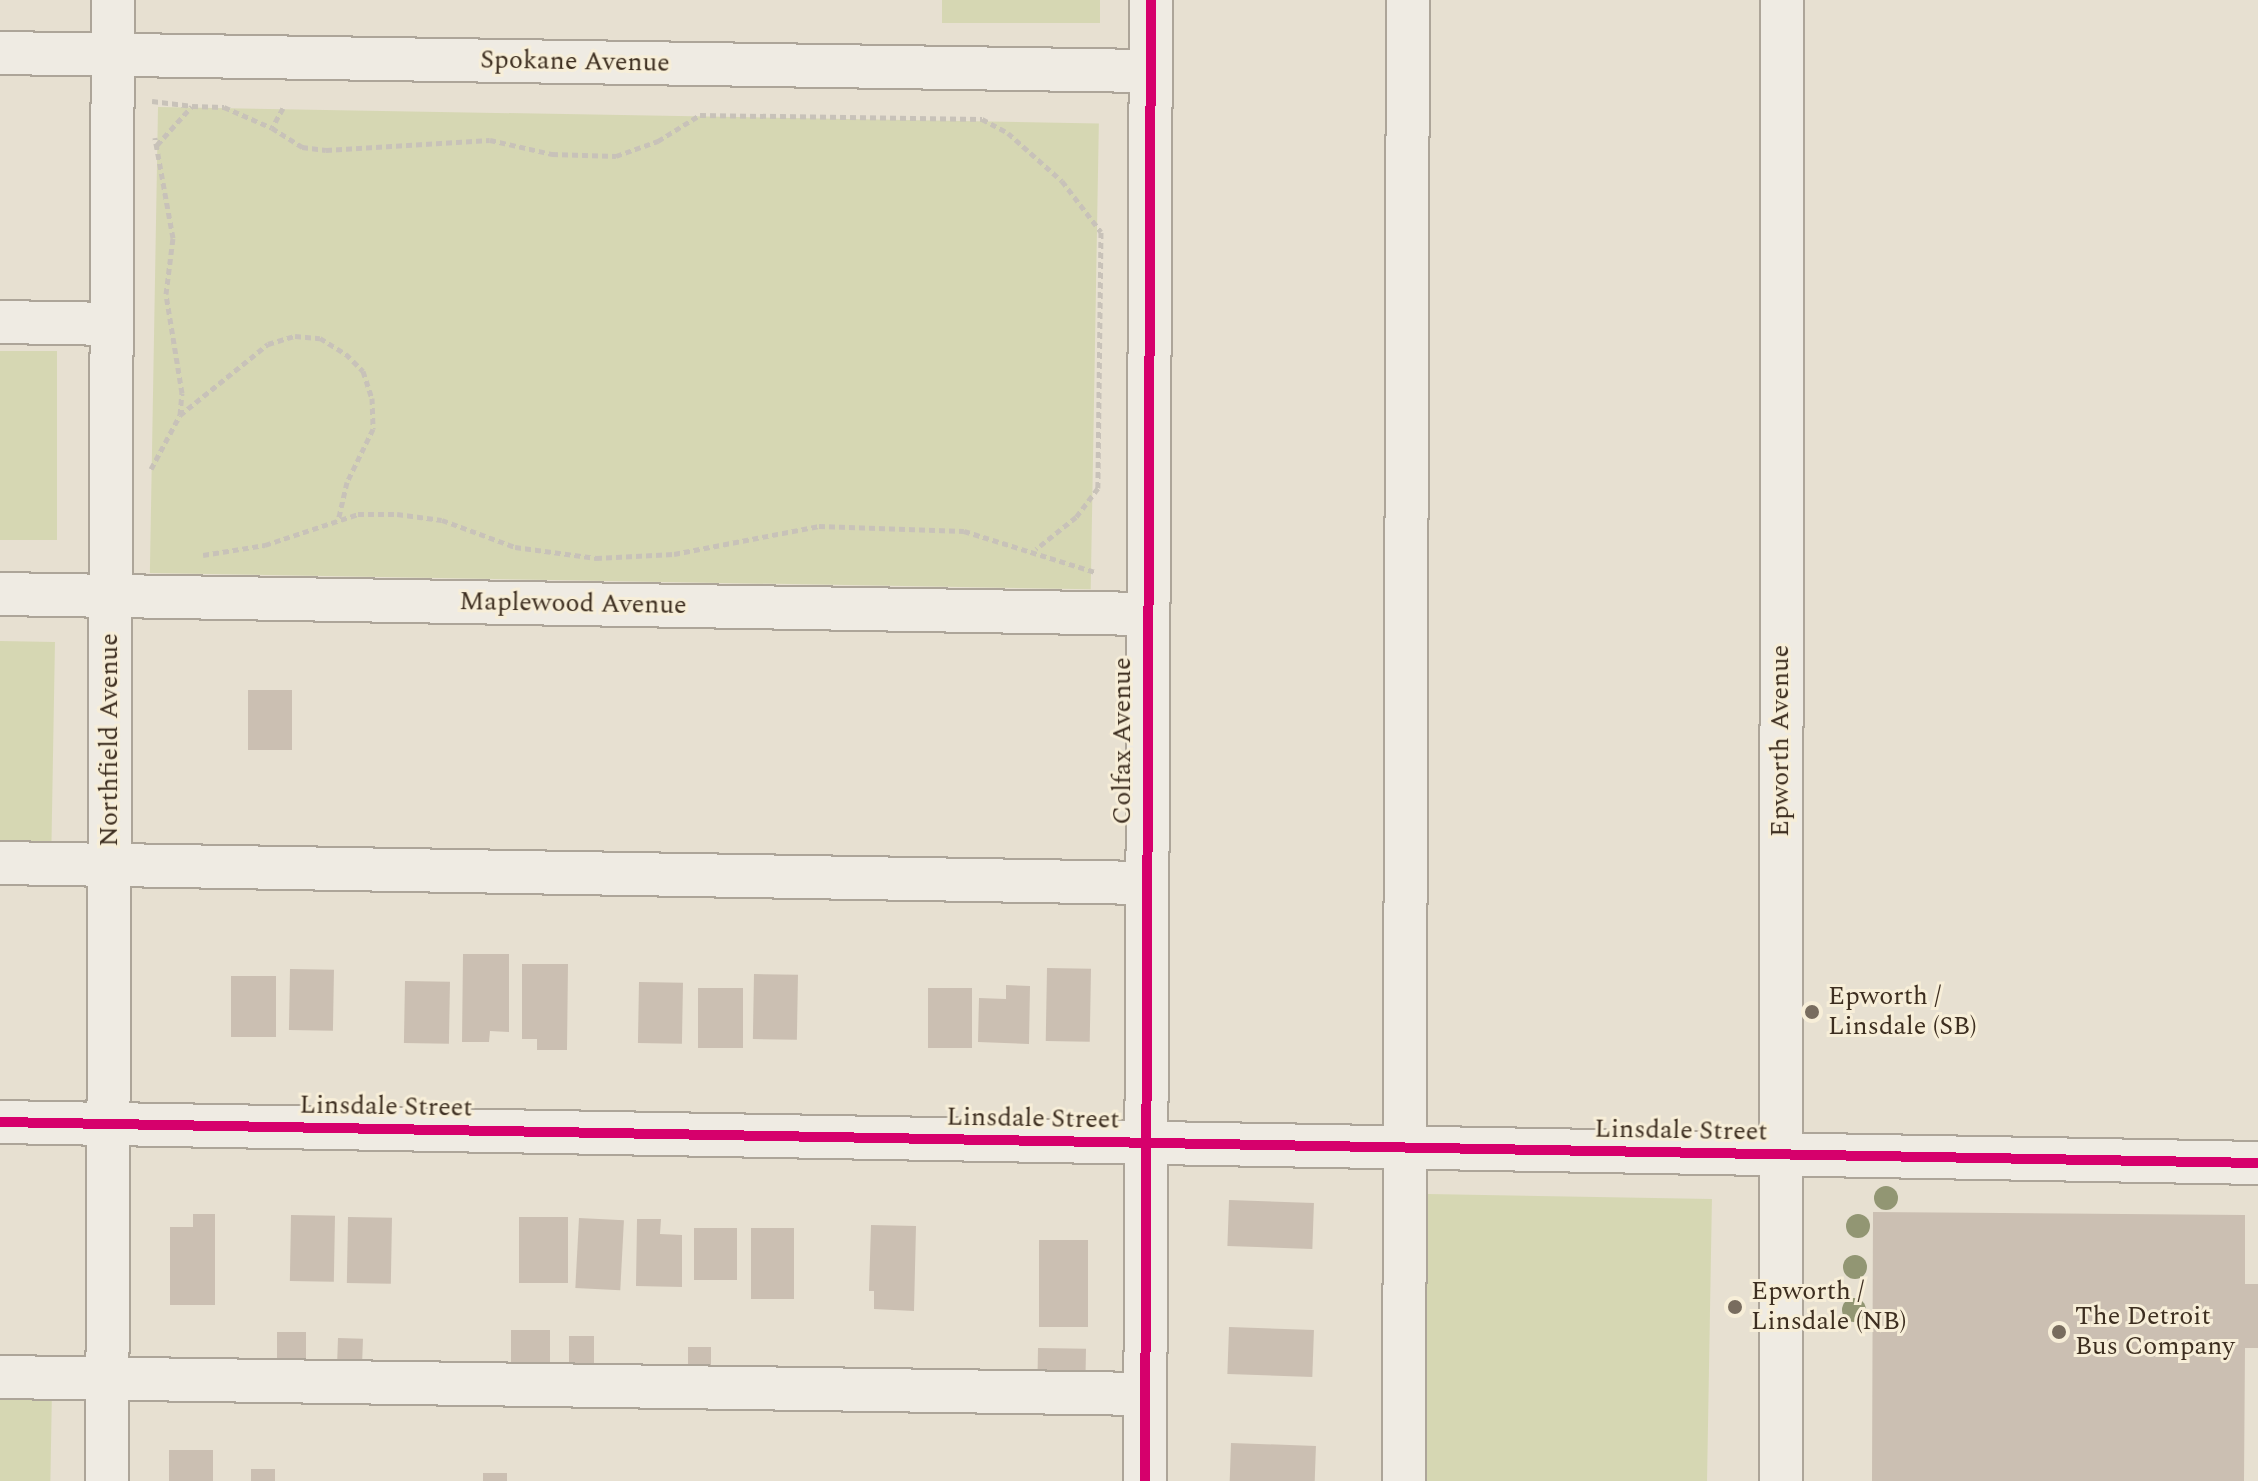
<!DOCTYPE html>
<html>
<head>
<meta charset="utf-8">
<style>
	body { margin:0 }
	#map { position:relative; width:2258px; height:1481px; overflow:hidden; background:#e7e0d1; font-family:Spectral,serif }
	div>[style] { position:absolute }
	.green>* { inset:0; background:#d6d7b3; transform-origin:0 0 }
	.building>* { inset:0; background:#cbbfb2; transform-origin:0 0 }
	.path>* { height:5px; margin-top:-2.5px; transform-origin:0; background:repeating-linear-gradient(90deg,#c8c2b9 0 6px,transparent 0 10px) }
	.roads { filter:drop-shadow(2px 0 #ada599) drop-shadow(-2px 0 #ada599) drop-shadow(0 2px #ada599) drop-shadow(0 -2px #ada599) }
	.minor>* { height:42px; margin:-21px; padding:0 21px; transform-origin:21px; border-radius:21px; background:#efebe3 }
	.cycleway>* { height:10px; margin:-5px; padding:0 5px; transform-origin:5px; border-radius:5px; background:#d6006c }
	.trees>* { width:24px; height:24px; margin:-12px; border-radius:50%; background:#929673 }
	.dots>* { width:22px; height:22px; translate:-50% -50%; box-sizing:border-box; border:4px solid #f7eed8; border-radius:50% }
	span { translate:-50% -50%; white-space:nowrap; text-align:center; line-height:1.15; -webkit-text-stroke:6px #f7eed8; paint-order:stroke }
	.street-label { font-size:26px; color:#3d2e20 }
	.poi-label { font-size:26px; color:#3d2e20 }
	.left { translate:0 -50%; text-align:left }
</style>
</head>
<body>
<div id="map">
	<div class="green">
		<div style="left:942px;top:0;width:158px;height:23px"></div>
		<div style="left:158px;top:107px;width:941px;height:466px;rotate:1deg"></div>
		<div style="left:0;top:351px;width:57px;height:189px"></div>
		<div style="left:0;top:641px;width:55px;height:202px;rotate:1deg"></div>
		<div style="left:1428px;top:1194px;width:284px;height:287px;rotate:1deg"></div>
		<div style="left:0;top:1388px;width:52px;height:93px;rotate:1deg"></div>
	</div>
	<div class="building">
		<div style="left:248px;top:690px;width:44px;height:60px"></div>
		<div style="clip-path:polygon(463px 954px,509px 954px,509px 1032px,490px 1031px,489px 1042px,462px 1042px)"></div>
		<div style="clip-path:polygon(522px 964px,568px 964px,567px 1050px,537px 1050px,537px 1039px,522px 1039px)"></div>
		<div style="left:1047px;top:968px;width:44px;height:73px;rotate:1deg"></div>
		<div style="left:290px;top:969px;width:44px;height:61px;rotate:1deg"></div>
		<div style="left:754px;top:974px;width:44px;height:65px;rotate:1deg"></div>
		<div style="left:231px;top:976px;width:45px;height:61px"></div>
		<div style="left:405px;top:981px;width:45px;height:62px;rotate:1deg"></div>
		<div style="left:639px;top:982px;width:44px;height:61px;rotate:1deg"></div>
		<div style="clip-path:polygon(1006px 985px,1030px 986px,1029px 1044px,978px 1042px,979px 998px,1006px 999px)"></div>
		<div style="left:698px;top:988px;width:45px;height:60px"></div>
		<div style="left:928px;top:988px;width:44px;height:60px"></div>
		<div style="left:1229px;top:1200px;width:85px;height:46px;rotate:2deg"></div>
		<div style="clip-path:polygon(1873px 1212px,2245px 1215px,2245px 1284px,2258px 1284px,2258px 1348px,2245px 1348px,2244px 1481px,1872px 1481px)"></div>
		<div style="clip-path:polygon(193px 1214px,215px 1214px,215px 1305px,170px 1305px,170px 1227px,193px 1227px)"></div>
		<div style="left:291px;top:1215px;width:44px;height:66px;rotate:1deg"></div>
		<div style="left:348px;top:1217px;width:44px;height:66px;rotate:1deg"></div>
		<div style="left:519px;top:1217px;width:49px;height:66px"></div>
		<div style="left:579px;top:1218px;width:45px;height:70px;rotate:3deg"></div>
		<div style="clip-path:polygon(637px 1219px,661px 1219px,660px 1234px,682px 1235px,682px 1287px,636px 1286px)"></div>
		<div style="clip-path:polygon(871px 1225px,916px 1226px,914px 1311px,874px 1309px,874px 1291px,869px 1291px)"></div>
		<div style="left:694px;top:1228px;width:43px;height:52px"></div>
		<div style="left:751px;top:1228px;width:43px;height:71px"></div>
		<div style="left:1039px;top:1240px;width:49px;height:87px"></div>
		<div style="left:1229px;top:1327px;width:85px;height:47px;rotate:2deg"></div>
		<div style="left:511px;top:1330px;width:39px;height:42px"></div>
		<div style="left:277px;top:1332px;width:29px;height:34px"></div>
		<div style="left:569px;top:1336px;width:25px;height:35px"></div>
		<div style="left:338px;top:1338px;width:25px;height:35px;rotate:2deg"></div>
		<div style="left:688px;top:1347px;width:23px;height:27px"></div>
		<div style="left:1038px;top:1348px;width:48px;height:33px;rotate:1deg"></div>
		<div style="left:1231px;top:1443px;width:85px;height:38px;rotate:2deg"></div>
		<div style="left:169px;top:1450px;width:44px;height:31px"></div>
		<div style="left:251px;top:1469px;width:24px;height:12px"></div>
		<div style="left:483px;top:1473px;width:24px;height:8px"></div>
	</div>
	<div class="path">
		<div style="left:152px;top:101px;width:39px;rotate:7deg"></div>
		<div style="left:283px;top:108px;width:23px;rotate:119deg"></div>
		<div style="left:272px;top:128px;width:36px;rotate:32deg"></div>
		<div style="left:302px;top:147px;width:24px;rotate:7deg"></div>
		<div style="left:326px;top:150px;width:164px;rotate:-3.5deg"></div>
		<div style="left:490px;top:140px;width:64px;rotate:12.7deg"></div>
		<div style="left:552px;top:154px;width:64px;rotate:1.8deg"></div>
		<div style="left:616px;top:156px;width:45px;rotate:-19.7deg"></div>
		<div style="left:658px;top:141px;width:49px;rotate:-31.8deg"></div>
		<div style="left:700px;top:115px;width:282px;rotate:0.8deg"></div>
		<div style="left:982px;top:119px;width:30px;rotate:28deg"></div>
		<div style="left:1008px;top:133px;width:72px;rotate:41.6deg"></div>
		<div style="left:1062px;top:181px;width:64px;rotate:52.6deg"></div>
		<div style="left:1101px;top:232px;width:256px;rotate:90.7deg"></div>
		<div style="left:1098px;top:488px;width:36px;rotate:127deg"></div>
		<div style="left:1076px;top:517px;width:51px;rotate:141.3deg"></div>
		<div style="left:157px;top:145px;width:52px;rotate:-48.1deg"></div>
		<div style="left:192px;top:106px;width:32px;rotate:2deg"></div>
		<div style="left:224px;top:107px;width:52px;rotate:23.6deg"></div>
		<div style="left:180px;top:415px;width:113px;rotate:-38.9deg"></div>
		<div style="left:268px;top:344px;width:28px;rotate:-17deg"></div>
		<div style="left:295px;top:336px;width:25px;rotate:5deg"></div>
		<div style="left:320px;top:338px;width:31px;rotate:32deg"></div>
		<div style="left:346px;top:354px;width:24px;rotate:45deg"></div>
		<div style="left:363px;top:371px;width:28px;rotate:72deg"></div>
		<div style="left:372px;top:398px;width:31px;rotate:88deg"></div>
		<div style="left:373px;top:429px;width:59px;rotate:116.1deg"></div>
		<div style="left:347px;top:482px;width:40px;rotate:103deg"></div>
		<div style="left:151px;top:469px;width:61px;rotate:-61.8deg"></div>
		<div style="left:180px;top:415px;width:22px;rotate:-85deg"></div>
		<div style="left:182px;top:393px;width:100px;rotate:-99.2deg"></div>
		<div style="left:166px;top:294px;width:56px;rotate:-82.9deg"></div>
		<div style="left:173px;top:238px;width:102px;rotate:-100.2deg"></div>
		<div style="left:203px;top:555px;width:63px;rotate:-9.2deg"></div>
		<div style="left:265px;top:545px;width:98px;rotate:-18.4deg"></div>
		<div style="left:358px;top:514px;width:39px"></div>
		<div style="left:397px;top:514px;width:45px;rotate:7.6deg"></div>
		<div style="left:442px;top:520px;width:78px;rotate:20.3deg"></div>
		<div style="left:515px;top:547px;width:82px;rotate:7.7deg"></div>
		<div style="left:596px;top:558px;width:78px;rotate:-2.9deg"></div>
		<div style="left:674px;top:554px;width:148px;rotate:-10.9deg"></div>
		<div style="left:819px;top:526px;width:145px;rotate:2deg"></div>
		<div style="left:964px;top:531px;width:137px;rotate:17.4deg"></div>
	</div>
	<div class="roads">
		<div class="minor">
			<div style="left:0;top:53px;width:1151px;rotate:0.9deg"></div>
			<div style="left:0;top:322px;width:111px;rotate:1deg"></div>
			<div style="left:0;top:594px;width:1145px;rotate:1deg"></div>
			<div style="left:0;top:863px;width:1146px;rotate:1deg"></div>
			<div style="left:0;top:1122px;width:2258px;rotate:1.04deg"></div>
			<div style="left:0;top:1377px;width:1145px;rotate:0.85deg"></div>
			<div style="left:107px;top:1481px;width:1481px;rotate:-89.77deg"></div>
			<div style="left:1145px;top:1481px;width:1481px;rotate:-89.77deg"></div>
			<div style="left:1404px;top:1481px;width:1481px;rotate:-89.85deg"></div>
			<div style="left:1781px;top:1481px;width:1481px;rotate:-89.96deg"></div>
		</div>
	</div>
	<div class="cycleway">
		<div style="left:0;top:1122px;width:2258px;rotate:1.04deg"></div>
		<div style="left:1145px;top:1481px;width:1481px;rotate:-89.77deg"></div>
	</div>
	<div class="trees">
		<div style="left:1886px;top:1198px"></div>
		<div style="left:1858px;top:1226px"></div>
		<div style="left:1855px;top:1267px"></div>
		<div style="left:1854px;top:1310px"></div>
	</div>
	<div class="dots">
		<div style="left:1812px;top:1012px;background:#786c5e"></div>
		<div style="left:1735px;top:1307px;background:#786c5e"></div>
		<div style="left:2059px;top:1332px;background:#786c5e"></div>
	</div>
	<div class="street-label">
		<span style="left:575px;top:62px;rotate:1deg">Spokane Avenue</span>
		<span style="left:573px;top:604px;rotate:1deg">Maplewood Avenue</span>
		<span style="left:110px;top:740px;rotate:-90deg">Northfield Avenue</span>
		<span style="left:1123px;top:741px;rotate:-90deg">Colfax Avenue</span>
		<span style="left:1781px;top:741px;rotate:-90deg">Epworth Avenue</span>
		<span style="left:386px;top:1107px;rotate:1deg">Linsdale Street</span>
		<span style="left:1033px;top:1119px;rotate:1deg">Linsdale Street</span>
		<span style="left:1681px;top:1131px;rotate:1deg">Linsdale Street</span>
	</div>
	<div class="poi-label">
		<span class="left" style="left:1828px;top:1012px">Epworth /<br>Linsdale (SB)</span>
		<span class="left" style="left:1751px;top:1307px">Epworth /<br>Linsdale (NB)</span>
		<span class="left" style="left:2075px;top:1332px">The Detroit<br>Bus Company</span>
	</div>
</div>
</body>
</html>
